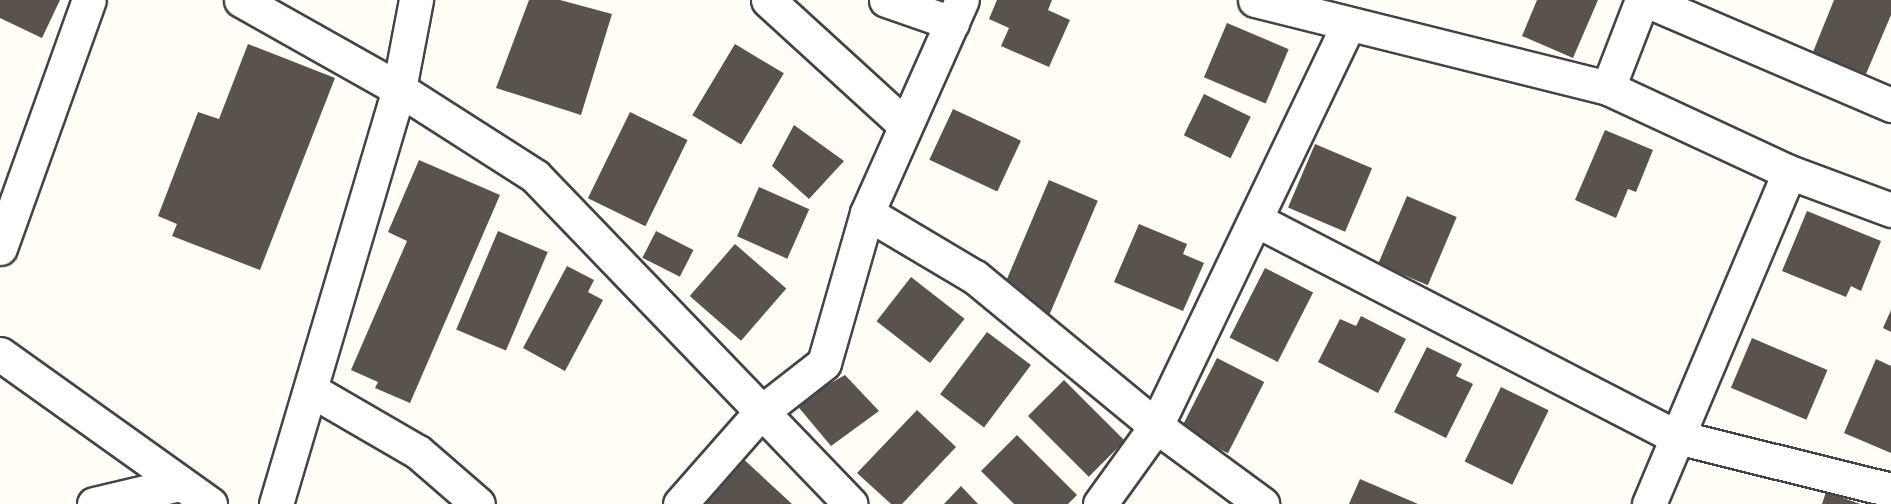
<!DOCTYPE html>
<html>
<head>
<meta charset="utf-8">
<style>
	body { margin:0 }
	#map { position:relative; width:1891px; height:504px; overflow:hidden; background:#fffdf5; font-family:"Zilla Slab",serif }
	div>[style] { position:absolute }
	.building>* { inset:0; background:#5a524d; transform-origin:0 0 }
	.roads { filter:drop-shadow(2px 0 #444) drop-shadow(-2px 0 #444) drop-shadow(0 2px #444) drop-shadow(0 -2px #444) }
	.minor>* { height:33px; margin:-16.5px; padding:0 16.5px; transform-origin:16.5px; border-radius:16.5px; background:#fff }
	span { translate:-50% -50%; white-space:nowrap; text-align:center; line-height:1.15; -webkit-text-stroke:6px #fff; paint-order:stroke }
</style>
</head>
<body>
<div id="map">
	<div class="building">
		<div style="clip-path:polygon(0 0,60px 0,42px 38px,0 18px)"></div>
		<div style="clip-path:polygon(529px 0,560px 0,612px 14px,581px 115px,496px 88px)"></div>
		<div style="clip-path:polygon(997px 0,1052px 0,1048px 10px,1070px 20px,1049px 67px,1001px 46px,1009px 28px,989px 19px)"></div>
		<div style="clip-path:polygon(1537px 0,1598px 0,1573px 58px,1522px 36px)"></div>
		<div style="clip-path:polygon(1834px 0,1891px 0,1891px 15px,1866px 74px,1813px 52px)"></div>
		<div style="left:1227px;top:23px;width:67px;height:59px;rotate:23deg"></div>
		<div style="clip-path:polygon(248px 44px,335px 78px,260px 270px,172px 236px,177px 224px,158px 216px,198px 112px,219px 119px)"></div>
		<div style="left:735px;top:44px;width:57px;height:83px;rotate:31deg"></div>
		<div style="left:1204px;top:94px;width:52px;height:46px;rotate:26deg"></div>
		<div style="left:953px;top:109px;width:75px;height:56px;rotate:25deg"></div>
		<div style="left:630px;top:112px;width:64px;height:96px;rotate:26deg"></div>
		<div style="clip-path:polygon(794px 125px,844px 161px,809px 199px,772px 166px)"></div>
		<div style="clip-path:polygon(1605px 130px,1653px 150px,1636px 192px,1628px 189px,1616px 218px,1575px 200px)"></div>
		<div style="left:1315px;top:144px;width:62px;height:69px;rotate:23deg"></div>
		<div style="clip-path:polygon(419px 160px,500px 195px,410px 403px,375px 388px,378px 382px,351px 370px,407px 241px,388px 232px)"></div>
		<div style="left:1049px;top:180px;width:53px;height:123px;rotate:23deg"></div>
		<div style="left:759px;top:187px;width:55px;height:54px;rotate:24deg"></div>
		<div style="left:1407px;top:196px;width:54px;height:74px;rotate:23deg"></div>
		<div style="clip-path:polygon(1807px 211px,1881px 241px,1861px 291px,1851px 286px,1846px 297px,1782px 271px)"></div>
		<div style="clip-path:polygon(1139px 224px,1187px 244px,1183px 254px,1204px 263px,1183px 311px,1114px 282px)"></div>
		<div style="left:498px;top:231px;width:54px;height:107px;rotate:23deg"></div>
		<div style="left:656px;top:231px;width:42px;height:30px;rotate:27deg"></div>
		<div style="left:735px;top:244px;width:68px;height:69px;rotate:41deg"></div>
		<div style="clip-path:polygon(567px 266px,594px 280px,588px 292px,603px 300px,565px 371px,523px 348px)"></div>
		<div style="left:1265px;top:268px;width:54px;height:78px;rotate:27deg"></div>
		<div style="left:911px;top:277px;width:68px;height:56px;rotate:38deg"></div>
		<div style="clip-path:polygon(1891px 310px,1891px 332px,1883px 328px)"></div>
		<div style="clip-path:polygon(1361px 316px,1406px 339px,1378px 393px,1318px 362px,1340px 319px,1356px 326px)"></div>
		<div style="left:987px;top:332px;width:55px;height:78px;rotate:37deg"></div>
		<div style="left:1752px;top:338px;width:82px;height:54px;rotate:23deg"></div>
		<div style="clip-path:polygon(1427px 347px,1462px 364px,1456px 376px,1473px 384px,1446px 438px,1394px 412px)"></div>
		<div style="left:1217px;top:358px;width:53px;height:80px;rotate:27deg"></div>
		<div style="clip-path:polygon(1876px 359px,1891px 366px,1891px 453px,1844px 433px)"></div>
		<div style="clip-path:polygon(845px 375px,879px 411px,831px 446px,795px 403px)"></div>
		<div style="left:1064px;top:380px;width:86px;height:51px;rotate:45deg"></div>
		<div style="left:1501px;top:387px;width:53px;height:83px;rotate:26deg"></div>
		<div style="clip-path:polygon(917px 410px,956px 447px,902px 504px,891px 504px,857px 473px)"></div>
		<div style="clip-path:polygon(1017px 435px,1077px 495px,1068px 504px,1014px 504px,981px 471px)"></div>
		<div style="clip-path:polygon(738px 454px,792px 504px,702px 504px)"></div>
		<div style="clip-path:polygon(1360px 479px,1418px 504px,1349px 504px)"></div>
		<div style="clip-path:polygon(961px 486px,978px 504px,944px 504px)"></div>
		<div style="clip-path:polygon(1826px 492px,1860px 504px,1822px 504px)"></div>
	</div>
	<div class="roads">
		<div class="minor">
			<div style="left:241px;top:0;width:181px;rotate:29.4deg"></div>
			<div style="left:399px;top:89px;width:161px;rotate:32.6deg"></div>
			<div style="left:535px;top:176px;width:455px;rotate:46.1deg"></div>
			<div style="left:768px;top:0;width:185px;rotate:42.4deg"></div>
			<div style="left:886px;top:0;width:70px;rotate:19.2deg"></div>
			<div style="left:1255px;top:0;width:364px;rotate:14deg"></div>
			<div style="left:1608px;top:88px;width:200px;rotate:24.9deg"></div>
			<div style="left:1789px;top:172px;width:109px;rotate:20.4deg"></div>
			<div style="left:1646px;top:0;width:267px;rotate:23.2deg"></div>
			<div style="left:1608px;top:88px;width:94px;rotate:-68.9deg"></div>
			<div style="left:867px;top:213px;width:126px;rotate:30.7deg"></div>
			<div style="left:975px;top:277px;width:234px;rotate:39.5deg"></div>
			<div style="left:1156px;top:426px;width:444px;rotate:-64.4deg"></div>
			<div style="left:1258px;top:221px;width:471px;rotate:27.3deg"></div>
			<div style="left:1677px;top:437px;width:220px;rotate:13.9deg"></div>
			<div style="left:0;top:248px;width:263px;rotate:-70.3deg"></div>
			<div style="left:0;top:354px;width:258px;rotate:35.5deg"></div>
			<div style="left:311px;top:390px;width:124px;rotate:30.1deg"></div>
			<div style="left:418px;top:452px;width:79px;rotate:40.9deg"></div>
			<div style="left:94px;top:504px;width:87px;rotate:-13.2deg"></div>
			<div style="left:276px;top:504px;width:433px;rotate:-73.5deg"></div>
			<div style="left:399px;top:89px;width:91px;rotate:-79.2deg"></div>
			<div style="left:680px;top:504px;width:121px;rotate:-48.7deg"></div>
			<div style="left:760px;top:413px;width:81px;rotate:-38deg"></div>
			<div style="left:824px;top:363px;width:156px;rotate:-74deg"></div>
			<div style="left:867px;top:213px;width:233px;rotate:-66deg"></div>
			<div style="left:1100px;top:504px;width:96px;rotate:-54.3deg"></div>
			<div style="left:1156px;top:426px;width:132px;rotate:36.3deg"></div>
			<div style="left:1649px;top:504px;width:360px;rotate:-67.1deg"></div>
		</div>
	</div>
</div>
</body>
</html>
